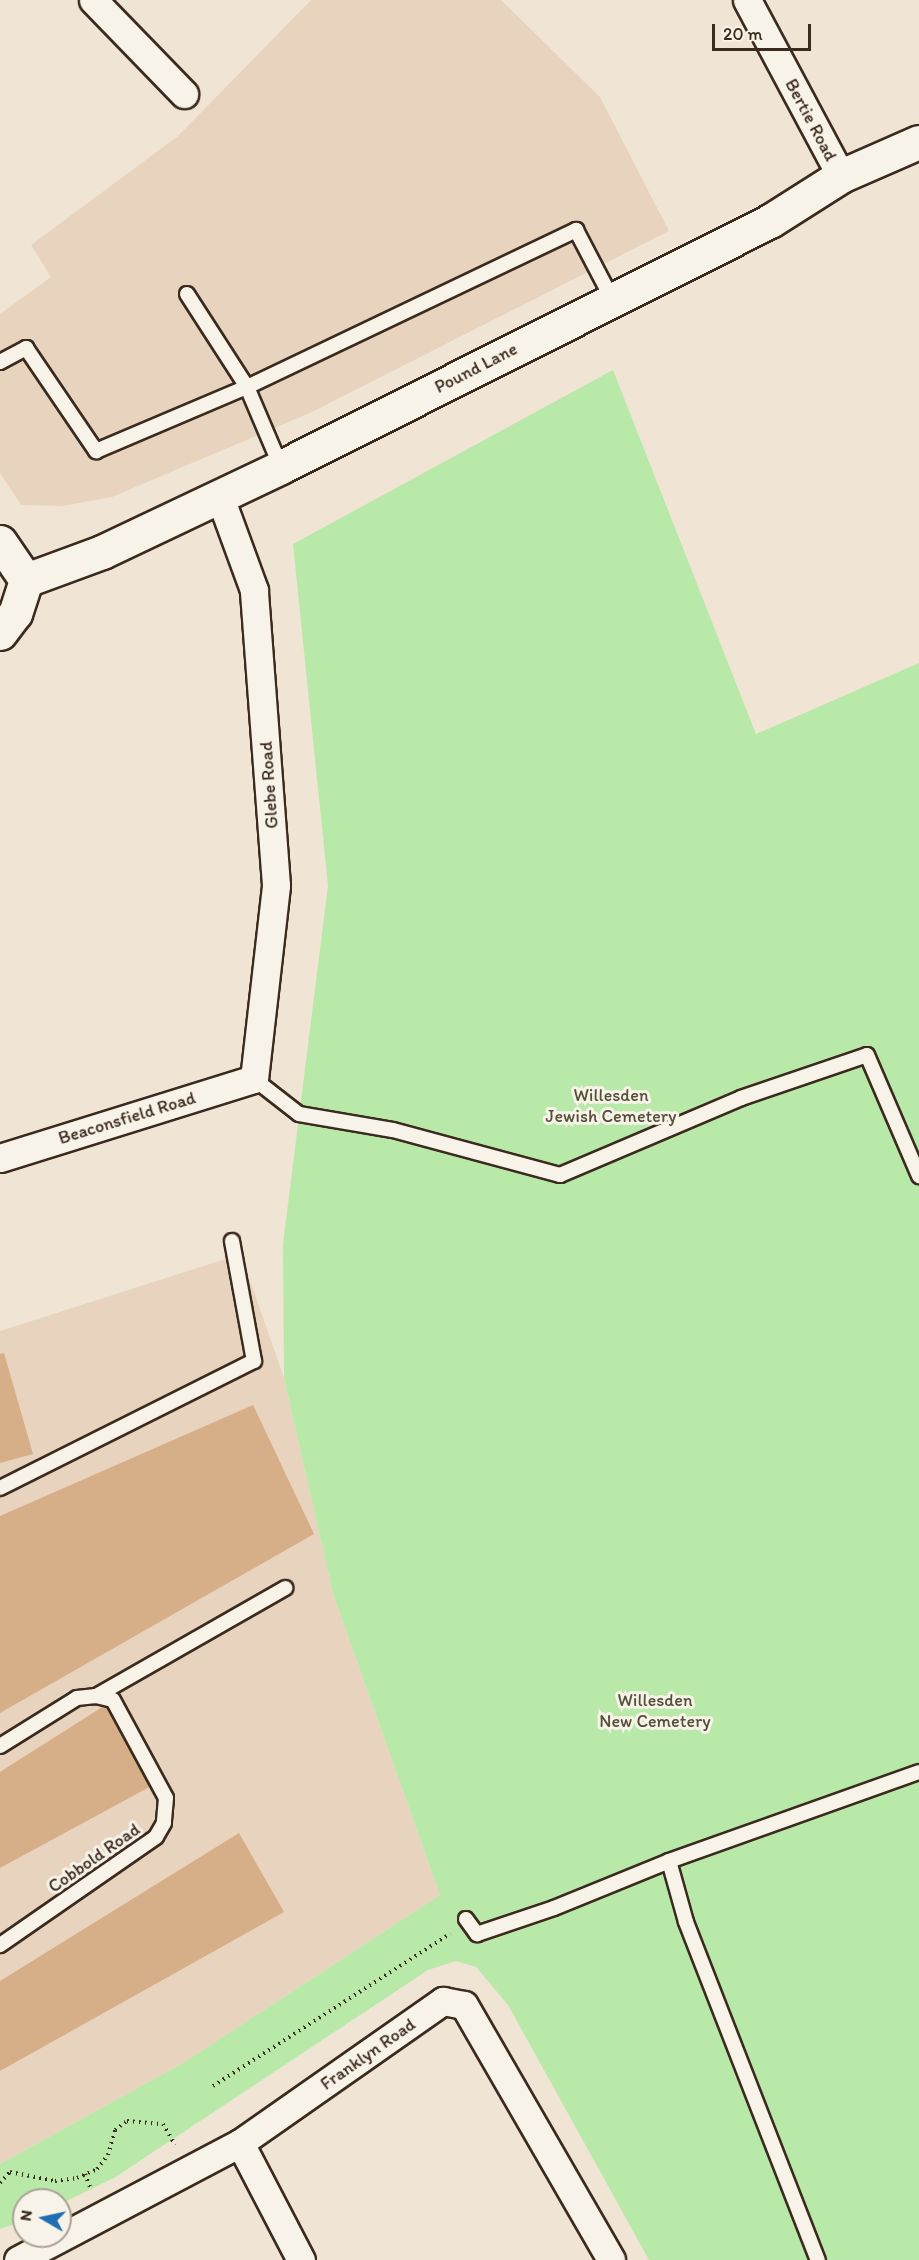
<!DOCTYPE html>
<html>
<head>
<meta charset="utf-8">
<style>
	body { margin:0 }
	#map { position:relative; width:919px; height:2260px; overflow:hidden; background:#f0e5d5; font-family:Itim,sans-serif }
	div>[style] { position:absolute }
	.built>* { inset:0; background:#e8d4be }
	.green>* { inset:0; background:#b8e9a9 }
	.building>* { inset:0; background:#d6ae87 }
	.path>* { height:4px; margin-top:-2px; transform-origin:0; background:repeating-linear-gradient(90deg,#3b2a1e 0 1.5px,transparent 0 6px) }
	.roads { filter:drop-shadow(2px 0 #3b2a1e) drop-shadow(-2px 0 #3b2a1e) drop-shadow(0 2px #3b2a1e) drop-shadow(0 -2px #3b2a1e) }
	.lane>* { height:14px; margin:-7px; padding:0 7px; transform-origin:7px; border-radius:7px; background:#f7f3e8 }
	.street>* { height:27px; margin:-13.5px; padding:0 13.5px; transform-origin:13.5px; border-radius:13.5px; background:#f7f3e8 }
	.secondary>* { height:33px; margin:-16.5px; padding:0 16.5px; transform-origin:16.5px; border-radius:16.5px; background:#f7f3e8 }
	.primary>* { height:33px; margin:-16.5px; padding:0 16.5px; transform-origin:16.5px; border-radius:16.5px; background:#f7f3e8 }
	span { translate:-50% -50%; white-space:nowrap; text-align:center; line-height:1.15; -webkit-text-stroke:6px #f7f3e8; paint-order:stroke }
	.street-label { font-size:18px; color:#3b2a1e }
	.park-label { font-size:18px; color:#54503a }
	.north { position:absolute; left:12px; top:2188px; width:60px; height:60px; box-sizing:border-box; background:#f7f3e8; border:2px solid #aca397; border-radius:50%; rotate:279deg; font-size:16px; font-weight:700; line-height:24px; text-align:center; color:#3b2a1e }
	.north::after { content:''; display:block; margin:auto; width:21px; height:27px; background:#1f6fb2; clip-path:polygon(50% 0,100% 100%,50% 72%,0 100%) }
	.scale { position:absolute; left:712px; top:24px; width:99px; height:27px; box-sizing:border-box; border:3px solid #3b2a1e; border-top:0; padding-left:8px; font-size:18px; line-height:21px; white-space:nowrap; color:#3b2a1e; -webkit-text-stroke:4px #f7f3e8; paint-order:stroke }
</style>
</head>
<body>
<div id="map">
	<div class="built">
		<div style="clip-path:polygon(311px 0,501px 0,600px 97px,669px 231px,310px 413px,112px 497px,63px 506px,21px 505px,0 473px,0 314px,51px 277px,31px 245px,178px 136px)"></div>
		<div style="clip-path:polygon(241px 1254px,284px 1378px,333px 1594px,440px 1895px,183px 2063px,0 2164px,0 1331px)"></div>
	</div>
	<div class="green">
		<div style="clip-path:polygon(613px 370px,756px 734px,919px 663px,919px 2260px,649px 2260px,508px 2005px,476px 1967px,456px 1961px,428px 1970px,114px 2178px,60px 2204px,60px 2200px,24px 2200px,24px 2221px,0 2229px,0 2164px,183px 2063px,440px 1895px,333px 1594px,284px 1378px,283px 1244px,328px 886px,293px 544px)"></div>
	</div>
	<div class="building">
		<div style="clip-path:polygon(4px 1353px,33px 1454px,0 1463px,0 1354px)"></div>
		<div style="clip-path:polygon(253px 1405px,314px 1534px,0 1713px,0 1516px)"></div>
		<div style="clip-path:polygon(107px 1704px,155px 1784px,0 1868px,0 1772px)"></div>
		<div style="clip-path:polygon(239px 1833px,284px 1912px,0 2071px,0 1981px)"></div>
	</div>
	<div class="path">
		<div style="left:213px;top:2086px;width:282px;rotate:-32.7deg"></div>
		<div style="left:85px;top:2174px;width:14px;rotate:69deg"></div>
		<div style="left:0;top:2183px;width:15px;rotate:-48deg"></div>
		<div style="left:10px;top:2172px;width:46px;rotate:11.3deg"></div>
		<div style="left:55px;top:2181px;width:22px;rotate:-8deg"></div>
		<div style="left:77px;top:2178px;width:22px;rotate:-24deg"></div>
		<div style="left:97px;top:2169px;width:18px;rotate:-52deg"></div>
		<div style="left:108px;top:2155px;width:26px;rotate:-74deg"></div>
		<div style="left:115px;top:2130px;width:15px;rotate:-37deg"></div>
		<div style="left:127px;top:2121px;width:36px;rotate:5deg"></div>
		<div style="left:163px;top:2124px;width:24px;rotate:60deg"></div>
	</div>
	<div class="roads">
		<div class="lane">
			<div style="left:187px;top:294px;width:111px;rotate:57.2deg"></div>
			<div style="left:247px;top:387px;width:365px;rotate:-25.5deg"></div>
			<div style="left:576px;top:230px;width:78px;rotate:62.4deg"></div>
			<div style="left:0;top:362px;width:30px;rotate:-28deg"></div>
			<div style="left:26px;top:348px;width:125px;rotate:55.8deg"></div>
			<div style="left:96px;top:451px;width:164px;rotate:-23deg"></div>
			<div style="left:247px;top:387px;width:87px;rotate:67deg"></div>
			<div style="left:254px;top:1079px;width:57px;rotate:37.9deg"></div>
			<div style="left:299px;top:1114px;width:95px;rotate:9.7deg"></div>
			<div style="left:393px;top:1130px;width:173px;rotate:15.1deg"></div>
			<div style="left:560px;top:1175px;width:197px;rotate:-23deg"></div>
			<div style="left:741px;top:1098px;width:133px;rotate:-18.8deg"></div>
			<div style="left:867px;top:1055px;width:132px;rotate:66.7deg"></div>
			<div style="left:0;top:1488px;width:284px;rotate:-26.6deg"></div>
			<div style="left:254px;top:1361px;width:122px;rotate:-100.4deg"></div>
			<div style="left:96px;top:1696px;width:218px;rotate:-29.7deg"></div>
			<div style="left:0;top:1746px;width:91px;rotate:-31.9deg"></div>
			<div style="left:77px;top:1698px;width:19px;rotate:-6deg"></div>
			<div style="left:96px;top:1696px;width:17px;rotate:13deg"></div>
			<div style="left:113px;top:1700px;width:111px;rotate:61.6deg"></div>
			<div style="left:166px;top:1798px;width:25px;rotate:95deg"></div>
			<div style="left:164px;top:1823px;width:16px;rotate:120deg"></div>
			<div style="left:156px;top:1837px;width:190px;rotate:145.3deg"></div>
			<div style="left:669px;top:1861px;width:265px;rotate:-19.6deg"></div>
			<div style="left:466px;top:1919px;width:19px;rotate:54deg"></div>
			<div style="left:477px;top:1934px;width:81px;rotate:-18.7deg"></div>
			<div style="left:554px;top:1908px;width:124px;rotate:-22.2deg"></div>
			<div style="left:669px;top:1861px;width:63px;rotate:74.4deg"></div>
			<div style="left:686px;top:1922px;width:363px;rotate:68.7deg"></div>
		</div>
		<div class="street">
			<div style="left:93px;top:0;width:131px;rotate:45.9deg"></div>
			<div style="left:747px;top:0;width:200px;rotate:61.9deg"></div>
			<div style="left:0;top:1158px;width:266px;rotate:-17.3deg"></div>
			<div style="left:254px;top:1079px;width:195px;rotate:-83.5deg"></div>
			<div style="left:276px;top:885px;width:296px;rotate:-94.3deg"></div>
			<div style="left:254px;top:590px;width:99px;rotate:-110.1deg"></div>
			<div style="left:240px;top:2143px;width:132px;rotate:62.5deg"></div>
			<div style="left:18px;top:2260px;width:251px;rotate:-27.8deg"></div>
			<div style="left:240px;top:2143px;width:248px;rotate:-35deg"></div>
			<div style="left:443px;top:2001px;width:21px;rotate:11deg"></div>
			<div style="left:464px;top:2005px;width:294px;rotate:60deg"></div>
		</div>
		<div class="secondary">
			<div style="left:26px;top:580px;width:81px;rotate:-20.2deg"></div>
			<div style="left:102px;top:552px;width:198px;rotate:-25.4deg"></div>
			<div style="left:281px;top:467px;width:547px;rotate:-26.71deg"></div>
			<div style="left:770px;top:221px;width:84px;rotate:-32.4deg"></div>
			<div style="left:841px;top:176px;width:85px;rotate:-23.6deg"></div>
		</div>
		<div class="primary">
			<div style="left:0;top:542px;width:46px;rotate:55.6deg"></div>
			<div style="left:26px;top:580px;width:35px;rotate:108deg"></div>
			<div style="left:15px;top:613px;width:25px;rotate:127deg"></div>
		</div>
	</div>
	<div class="street-label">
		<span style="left:811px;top:120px;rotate:62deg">Bertie Road</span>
		<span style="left:476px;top:368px;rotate:-27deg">Pound Lane</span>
		<span style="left:269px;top:785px;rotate:-94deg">Glebe Road</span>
		<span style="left:127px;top:1118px;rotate:-17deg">Beaconsfield Road</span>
		<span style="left:94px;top:1858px;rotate:-35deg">Cobbold Road</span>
		<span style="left:368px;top:2054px;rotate:-35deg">Franklyn Road</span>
	</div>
	<div class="park-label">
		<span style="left:611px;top:1106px">Willesden<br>Jewish Cemetery</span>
		<span style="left:655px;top:1711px">Willesden<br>New Cemetery</span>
	</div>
	<div class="north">N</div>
	<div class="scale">20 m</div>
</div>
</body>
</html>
